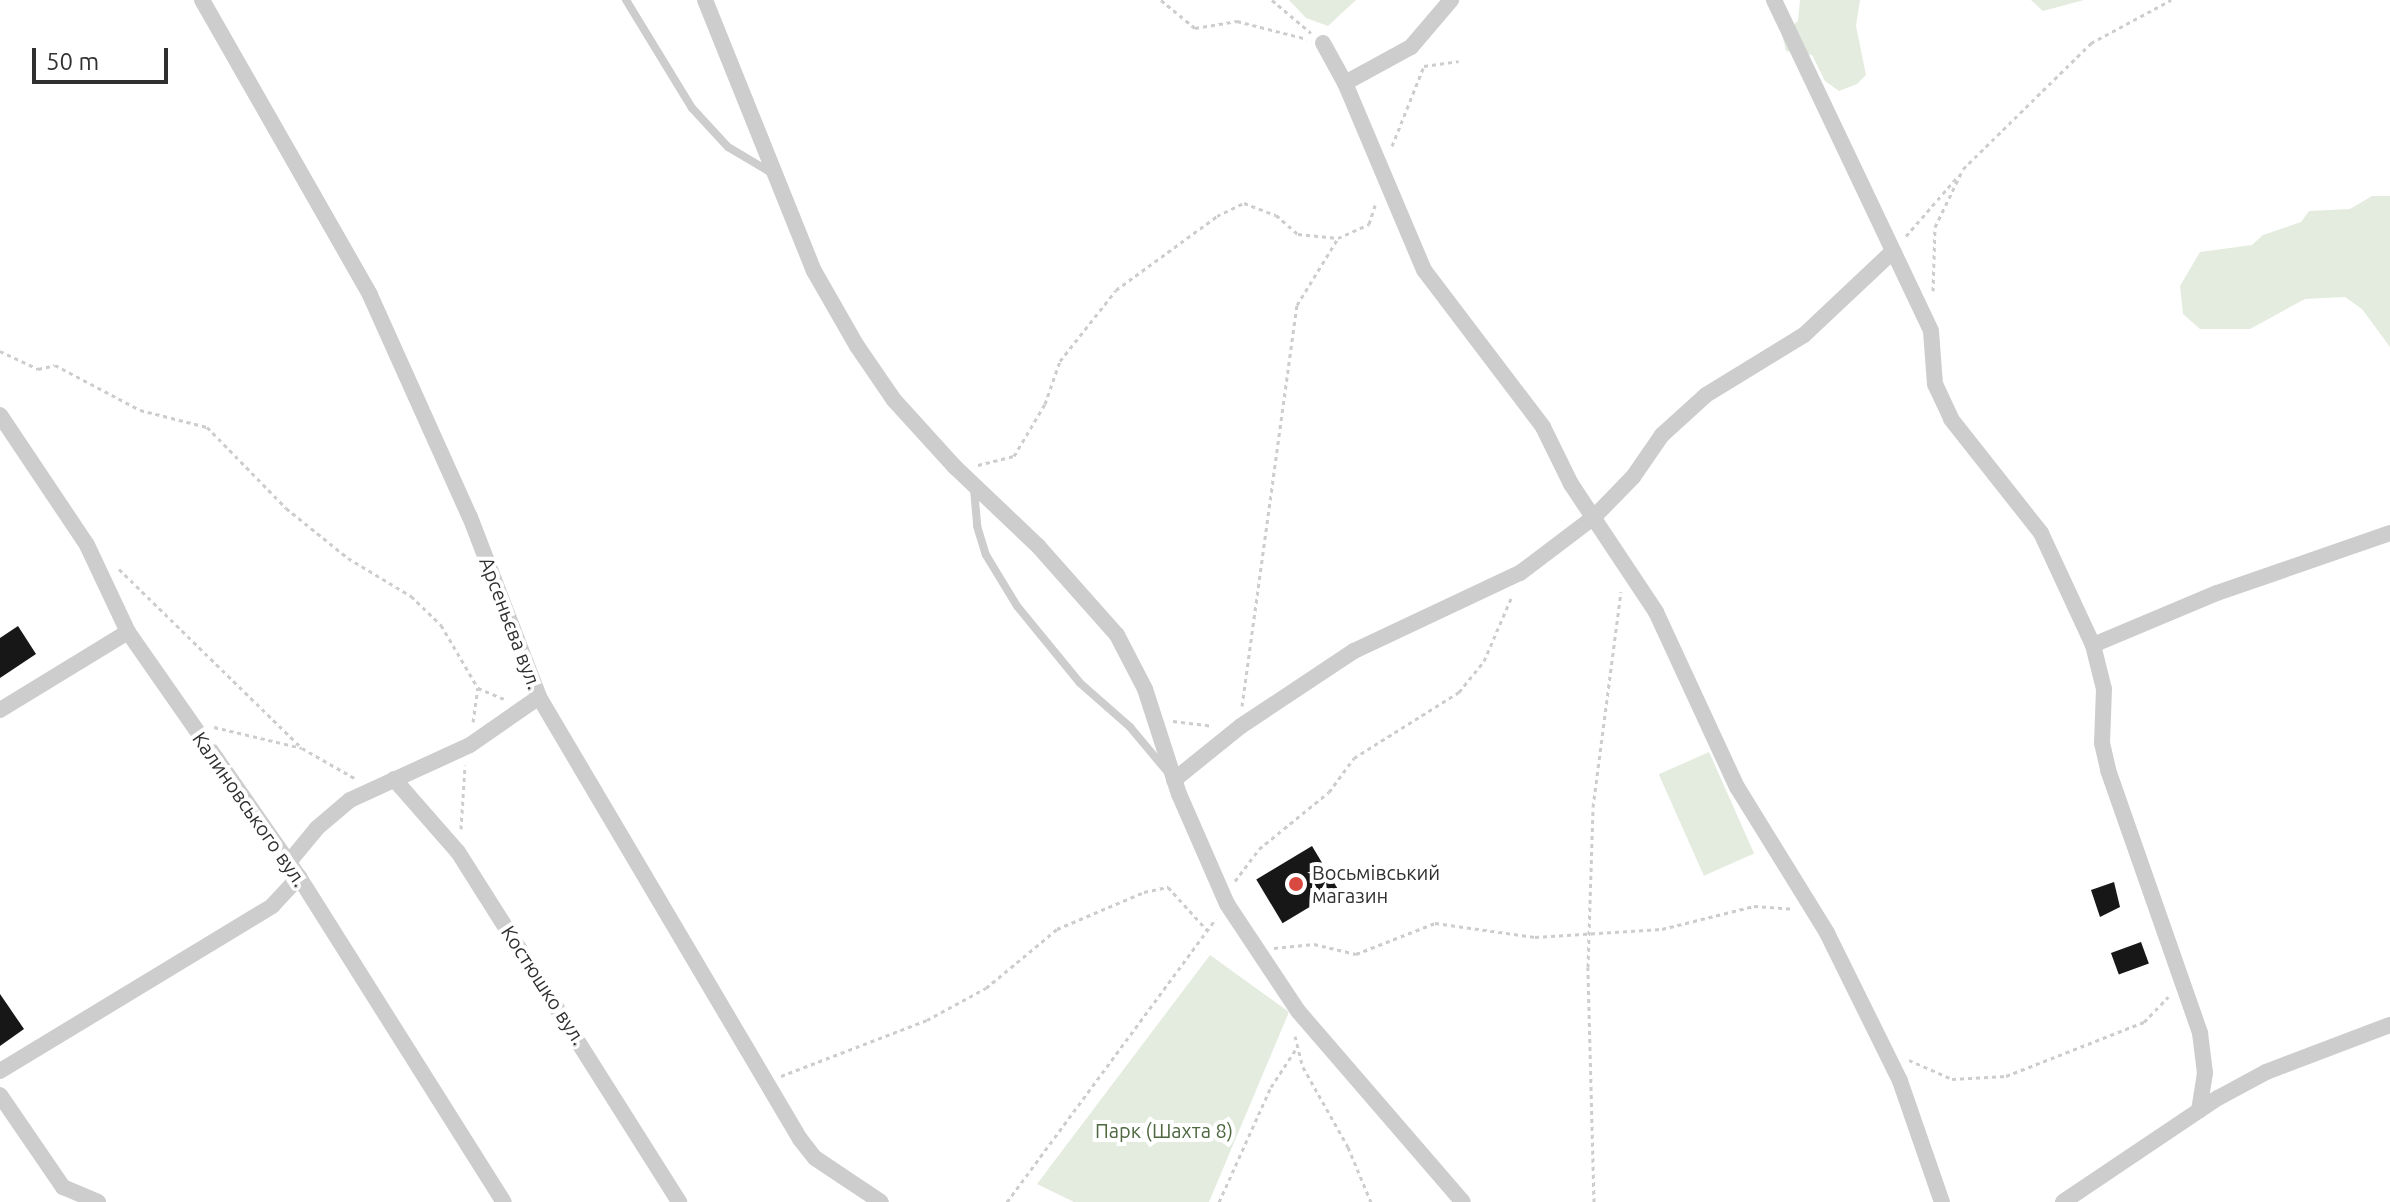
<!DOCTYPE html>
<html>
<head>
<meta charset="utf-8">
<style>
	body { margin:0 }
	#map { position:relative; width:2390px; height:1202px; overflow:hidden; background:#fff; font-family:Ubuntu,sans-serif }
	div>[style] { position:absolute }
	.green>* { inset:0; background:#e4ecdf; transform-origin:0 0 }
	.building>* { inset:0; background:#171717; transform-origin:0 0 }
	.path>* { height:3px; margin-top:-1.5px; transform-origin:0; background:repeating-linear-gradient(90deg,#cdcdcd 0 4px,transparent 0 8px) }
	.lane>* { height:8px; margin:-4px; padding:0 4px; transform-origin:4px; border-radius:4px; background:#cdcdcd }
	.street>* { height:16px; margin:-8px; padding:0 8px; transform-origin:8px; border-radius:8px; background:#cdcdcd }
	.dots>* { width:22px; height:22px; translate:-50% -50%; box-sizing:border-box; border:4px solid #fff; border-radius:50% }
	span { translate:-50% -50%; white-space:nowrap; text-align:center; line-height:1.15; -webkit-text-stroke:8px #fff; paint-order:stroke }
	.street-label { font-size:20px; color:#303030 }
	.poi-label { font-size:20px; color:#303030 }
	.left { translate:0 -50%; text-align:left }
	.park-label { font-size:20px; color:#4e6840 }
	.scale { position:absolute; left:32px; top:48px; width:136px; height:36px; box-sizing:border-box; border:4px solid #303030; border-top:0; padding-left:10px; font-size:24px; line-height:28px; white-space:nowrap; color:#303030; -webkit-text-stroke:6px #fff; paint-order:stroke }
</style>
</head>
<body>
<div id="map">
	<div class="green">
		<div style="clip-path:polygon(1289px 0,1356px 0,1328px 26px,1306px 18px)"></div>
		<div style="clip-path:polygon(1800px 0,1860px 0,1856px 26px,1866px 75px,1857px 84px,1839px 91px,1825px 81px,1812px 55px,1786px 51px,1782px 34px,1798px 21px)"></div>
		<div style="clip-path:polygon(2031px 0,2084px 0,2043px 11px)"></div>
		<div style="clip-path:polygon(2372px 196px,2390px 196px,2390px 347px,2362px 309px,2345px 297px,2305px 299px,2250px 329px,2200px 329px,2183px 314px,2180px 286px,2200px 252px,2252px 245px,2263px 235px,2301px 222px,2309px 211px,2350px 209px)"></div>
		<div style="left:1709px;top:752px;width:111px;height:55px;rotate:66deg"></div>
		<div style="clip-path:polygon(1210px 955px,1289px 1012px,1209px 1202px,1074px 1202px,1037px 1184px)"></div>
	</div>
	<div class="building">
		<div style="clip-path:polygon(18px 626px,36px 654px,0 678px,0 638px)"></div>
		<div style="left:1312px;top:846px;width:51px;height:65px;rotate:59deg"></div>
		<div style="clip-path:polygon(2114px 882px,2120px 907px,2100px 917px,2091px 890px)"></div>
		<div style="left:2141px;top:942px;width:23px;height:32px;rotate:70deg"></div>
		<div style="clip-path:polygon(0 994px,24px 1029px,0 1046px)"></div>
	</div>
	<div class="path">
		<div style="left:1161px;top:0;width:44px;rotate:39.5deg"></div>
		<div style="left:1195px;top:28px;width:43px;rotate:-9.5deg"></div>
		<div style="left:1237px;top:21px;width:72px;rotate:14.4deg"></div>
		<div style="left:1272px;top:0;width:51px;rotate:40.2deg"></div>
		<div style="left:1392px;top:146px;width:86px;rotate:-68.2deg"></div>
		<div style="left:1424px;top:66px;width:35px;rotate:-8deg"></div>
		<div style="left:1906px;top:236px;width:81px;rotate:-49deg"></div>
		<div style="left:1933px;top:291px;width:64px;rotate:-88.2deg"></div>
		<div style="left:1935px;top:227px;width:64px;rotate:-64.2deg"></div>
		<div style="left:1963px;top:169px;width:180px;rotate:-44.5deg"></div>
		<div style="left:2091px;top:43px;width:91px;rotate:-28.3deg"></div>
		<div style="left:0;top:351px;width:42px;rotate:25.3deg"></div>
		<div style="left:38px;top:369px;width:17px;rotate:-13deg"></div>
		<div style="left:55px;top:365px;width:96px;rotate:27.9deg"></div>
		<div style="left:140px;top:410px;width:69px;rotate:14.2deg"></div>
		<div style="left:207px;top:427px;width:113px;rotate:45.7deg"></div>
		<div style="left:286px;top:508px;width:80px;rotate:38.9deg"></div>
		<div style="left:348px;top:558px;width:74px;rotate:31.1deg"></div>
		<div style="left:411px;top:596px;width:42px;rotate:44deg"></div>
		<div style="left:441px;top:625px;width:73px;rotate:59.6deg"></div>
		<div style="left:478px;top:688px;width:28px;rotate:23deg"></div>
		<div style="left:978px;top:465px;width:37px;rotate:-14deg"></div>
		<div style="left:1014px;top:456px;width:61px;rotate:-59.2deg"></div>
		<div style="left:1045px;top:404px;width:46px;rotate:-70.8deg"></div>
		<div style="left:1060px;top:361px;width:90px;rotate:-51.7deg"></div>
		<div style="left:1116px;top:290px;width:125px;rotate:-36.2deg"></div>
		<div style="left:1217px;top:216px;width:30px;rotate:-26deg"></div>
		<div style="left:1244px;top:203px;width:34px;rotate:21deg"></div>
		<div style="left:1276px;top:215px;width:29px;rotate:41deg"></div>
		<div style="left:1298px;top:234px;width:40px;rotate:5.7deg"></div>
		<div style="left:1338px;top:238px;width:34px;rotate:-24deg"></div>
		<div style="left:1369px;top:224px;width:22px;rotate:-72deg"></div>
		<div style="left:119px;top:569px;width:256px;rotate:44.4deg"></div>
		<div style="left:1242px;top:706px;width:405px;rotate:-82.2deg"></div>
		<div style="left:1297px;top:305px;width:79px;rotate:-58.5deg"></div>
		<div style="left:1173px;top:721px;width:39px;rotate:7deg"></div>
		<div style="left:473px;top:722px;width:34px;rotate:-82deg"></div>
		<div style="left:214px;top:727px;width:90px;rotate:13.4deg"></div>
		<div style="left:302px;top:748px;width:62px;rotate:29.9deg"></div>
		<div style="left:461px;top:829px;width:64px;rotate:-86.4deg"></div>
		<div style="left:1235px;top:881px;width:40px;rotate:-53deg"></div>
		<div style="left:1259px;top:849px;width:90px;rotate:-39.2deg"></div>
		<div style="left:1329px;top:792px;width:42px;rotate:-53.7deg"></div>
		<div style="left:1354px;top:758px;width:124px;rotate:-32.2deg"></div>
		<div style="left:1459px;top:692px;width:40px;rotate:-51deg"></div>
		<div style="left:1484px;top:661px;width:71px;rotate:-66.7deg"></div>
		<div style="left:1274px;top:948px;width:40px;rotate:-5.7deg"></div>
		<div style="left:1314px;top:944px;width:43px;rotate:13.4deg"></div>
		<div style="left:1356px;top:954px;width:85px;rotate:-21.4deg"></div>
		<div style="left:1435px;top:923px;width:101px;rotate:8deg"></div>
		<div style="left:1535px;top:937px;width:127px;rotate:-3.6deg"></div>
		<div style="left:1662px;top:929px;width:95px;rotate:-14deg"></div>
		<div style="left:1754px;top:906px;width:39px;rotate:4deg"></div>
		<div style="left:1295px;top:1036px;width:32px;rotate:76deg"></div>
		<div style="left:1303px;top:1067px;width:92px;rotate:60.6deg"></div>
		<div style="left:1348px;top:1147px;width:60px;rotate:67.3deg"></div>
		<div style="left:1909px;top:1060px;width:47px;rotate:23.8deg"></div>
		<div style="left:1952px;top:1079px;width:54px;rotate:-3.2deg"></div>
		<div style="left:2006px;top:1076px;width:148px;rotate:-21.4deg"></div>
		<div style="left:2144px;top:1022px;width:35px;rotate:-46deg"></div>
		<div style="left:781px;top:1076px;width:156px;rotate:-21deg"></div>
		<div style="left:927px;top:1020px;width:67px;rotate:-28.5deg"></div>
		<div style="left:986px;top:988px;width:92px;rotate:-39.7deg"></div>
		<div style="left:1057px;top:929px;width:95px;rotate:-23deg"></div>
		<div style="left:1144px;top:892px;width:25px;rotate:-12deg"></div>
		<div style="left:1168px;top:887px;width:58px;rotate:47.8deg"></div>
		<div style="left:1007px;top:1202px;width:352px;rotate:-53.6deg"></div>
		<div style="left:1219px;top:1202px;width:126px;rotate:-65.7deg"></div>
		<div style="left:1271px;top:1087px;width:45px;rotate:-56.7deg"></div>
		<div style="left:1594px;top:1202px;width:235px;rotate:-91.5deg"></div>
		<div style="left:1588px;top:967px;width:160px;rotate:-88.2deg"></div>
		<div style="left:1593px;top:807px;width:217px;rotate:-82.6deg"></div>
	</div>
	<div class="lane">
		<div style="left:626px;top:0;width:127px;rotate:58.6deg"></div>
		<div style="left:692px;top:108px;width:53px;rotate:47.3deg"></div>
		<div style="left:728px;top:147px;width:49px;rotate:30.8deg"></div>
		<div style="left:974px;top:489px;width:37px;rotate:85deg"></div>
		<div style="left:977px;top:526px;width:30px;rotate:73deg"></div>
		<div style="left:986px;top:555px;width:60px;rotate:58.7deg"></div>
		<div style="left:1017px;top:606px;width:99px;rotate:50.7deg"></div>
		<div style="left:1080px;top:683px;width:67px;rotate:41.3deg"></div>
		<div style="left:1130px;top:727px;width:56px;rotate:50.1deg"></div>
	</div>
	<div class="street">
		<div style="left:202px;top:0;width:339px;rotate:60.3deg"></div>
		<div style="left:370px;top:295px;width:243px;rotate:65.8deg"></div>
		<div style="left:470px;top:517px;width:193px;rotate:69deg"></div>
		<div style="left:539px;top:697px;width:513px;rotate:59.44deg"></div>
		<div style="left:800px;top:1139px;width:24px;rotate:52deg"></div>
		<div style="left:815px;top:1158px;width:79px;rotate:33.7deg"></div>
		<div style="left:705px;top:0;width:292px;rotate:68.1deg"></div>
		<div style="left:814px;top:271px;width:86px;rotate:60.2deg"></div>
		<div style="left:857px;top:346px;width:65px;rotate:55.6deg"></div>
		<div style="left:894px;top:400px;width:91px;rotate:47.7deg"></div>
		<div style="left:955px;top:467px;width:115px;rotate:43.6deg"></div>
		<div style="left:1038px;top:546px;width:119px;rotate:48.4deg"></div>
		<div style="left:1117px;top:635px;width:61px;rotate:62.6deg"></div>
		<div style="left:1145px;top:689px;width:110px;rotate:72.1deg"></div>
		<div style="left:1179px;top:794px;width:120px;rotate:66.4deg"></div>
		<div style="left:1227px;top:904px;width:128px;rotate:56.4deg"></div>
		<div style="left:1298px;top:1011px;width:252px;rotate:49.2deg"></div>
		<div style="left:1774px;top:0;width:366px;rotate:64.6deg"></div>
		<div style="left:1931px;top:331px;width:53px;rotate:85.7deg"></div>
		<div style="left:1935px;top:384px;width:38px;rotate:65deg"></div>
		<div style="left:1951px;top:419px;width:145px;rotate:51.7deg"></div>
		<div style="left:2041px;top:533px;width:123px;rotate:65.1deg"></div>
		<div style="left:2093px;top:645px;width:45px;rotate:76deg"></div>
		<div style="left:2104px;top:689px;width:54px;rotate:92.1deg"></div>
		<div style="left:2102px;top:743px;width:28px;rotate:77deg"></div>
		<div style="left:2108px;top:770px;width:279px;rotate:70.7deg"></div>
		<div style="left:2200px;top:1033px;width:40px;rotate:82.9deg"></div>
		<div style="left:2205px;top:1073px;width:38px;rotate:99deg"></div>
		<div style="left:1323px;top:43px;width:46px;rotate:61.2deg"></div>
		<div style="left:1345px;top:83px;width:203px;rotate:67.1deg"></div>
		<div style="left:1424px;top:270px;width:197px;rotate:52.8deg"></div>
		<div style="left:1543px;top:427px;width:64px;rotate:63.8deg"></div>
		<div style="left:1571px;top:484px;width:154px;rotate:56.4deg"></div>
		<div style="left:1656px;top:612px;width:193px;rotate:65.2deg"></div>
		<div style="left:1737px;top:787px;width:172px;rotate:58.3deg"></div>
		<div style="left:1827px;top:933px;width:165px;rotate:63.7deg"></div>
		<div style="left:1900px;top:1081px;width:128px;rotate:70.9deg"></div>
		<div style="left:1345px;top:83px;width:75px;rotate:-28.6deg"></div>
		<div style="left:1411px;top:47px;width:62px;rotate:-49.6deg"></div>
		<div style="left:0;top:415px;width:156px;rotate:56.2deg"></div>
		<div style="left:87px;top:545px;width:96px;rotate:64.8deg"></div>
		<div style="left:128px;top:632px;width:299px;rotate:55.1deg"></div>
		<div style="left:299px;top:877px;width:384px;rotate:57.8deg"></div>
		<div style="left:2093px;top:645px;width:134px;rotate:-22.8deg"></div>
		<div style="left:2217px;top:593px;width:183px;rotate:-19.1deg"></div>
		<div style="left:0;top:710px;width:150px;rotate:-31.4deg"></div>
		<div style="left:394px;top:779px;width:97px;rotate:48.8deg"></div>
		<div style="left:458px;top:852px;width:414px;rotate:57.7deg"></div>
		<div style="left:1174px;top:780px;width:86px;rotate:-38.9deg"></div>
		<div style="left:1241px;top:726px;width:136px;rotate:-33.6deg"></div>
		<div style="left:1354px;top:651px;width:183px;rotate:-25.2deg"></div>
		<div style="left:1520px;top:573px;width:93px;rotate:-37.1deg"></div>
		<div style="left:1594px;top:517px;width:56px;rotate:-45.7deg"></div>
		<div style="left:1633px;top:477px;width:51px;rotate:-55.4deg"></div>
		<div style="left:1662px;top:435px;width:59px;rotate:-42.3deg"></div>
		<div style="left:1706px;top:395px;width:115px;rotate:-31.5deg"></div>
		<div style="left:1804px;top:335px;width:122px;rotate:-43.3deg"></div>
		<div style="left:289px;top:862px;width:44px;rotate:-50.5deg"></div>
		<div style="left:317px;top:828px;width:43px;rotate:-40.3deg"></div>
		<div style="left:350px;top:800px;width:132px;rotate:-24.6deg"></div>
		<div style="left:470px;top:745px;width:84px;rotate:-34.8deg"></div>
		<div style="left:0;top:1071px;width:318px;rotate:-31.2deg"></div>
		<div style="left:272px;top:906px;width:40px;rotate:-47deg"></div>
		<div style="left:0;top:1095px;width:112px;rotate:55.6deg"></div>
		<div style="left:63px;top:1187px;width:38px;rotate:23deg"></div>
		<div style="left:2063px;top:1202px;width:187px;rotate:-33.9deg"></div>
		<div style="left:2218px;top:1098px;width:55px;rotate:-28.4deg"></div>
		<div style="left:2266px;top:1072px;width:133px;rotate:-20.8deg"></div>
	</div>
	<div class="dots">
		<div style="left:1296px;top:884px;background:#d84a41"></div>
	</div>
	<div class="street-label">
		<span style="left:511px;top:623px;rotate:69deg">Арсеньєва вул.</span>
		<span style="left:250px;top:809px;rotate:55deg">Калиновського вул.</span>
		<span style="left:544px;top:985px;rotate:57deg">Костюшко вул.</span>
	</div>
	<div class="poi-label">
		<span class="left" style="left:1312px;top:884px">Восьмівський<br>магазин</span>
	</div>
	<div class="park-label">
		<span style="left:1164px;top:1130px">Парк (Шахта 8)</span>
	</div>
	<div class="scale">50 m</div>
</div>
</body>
</html>
